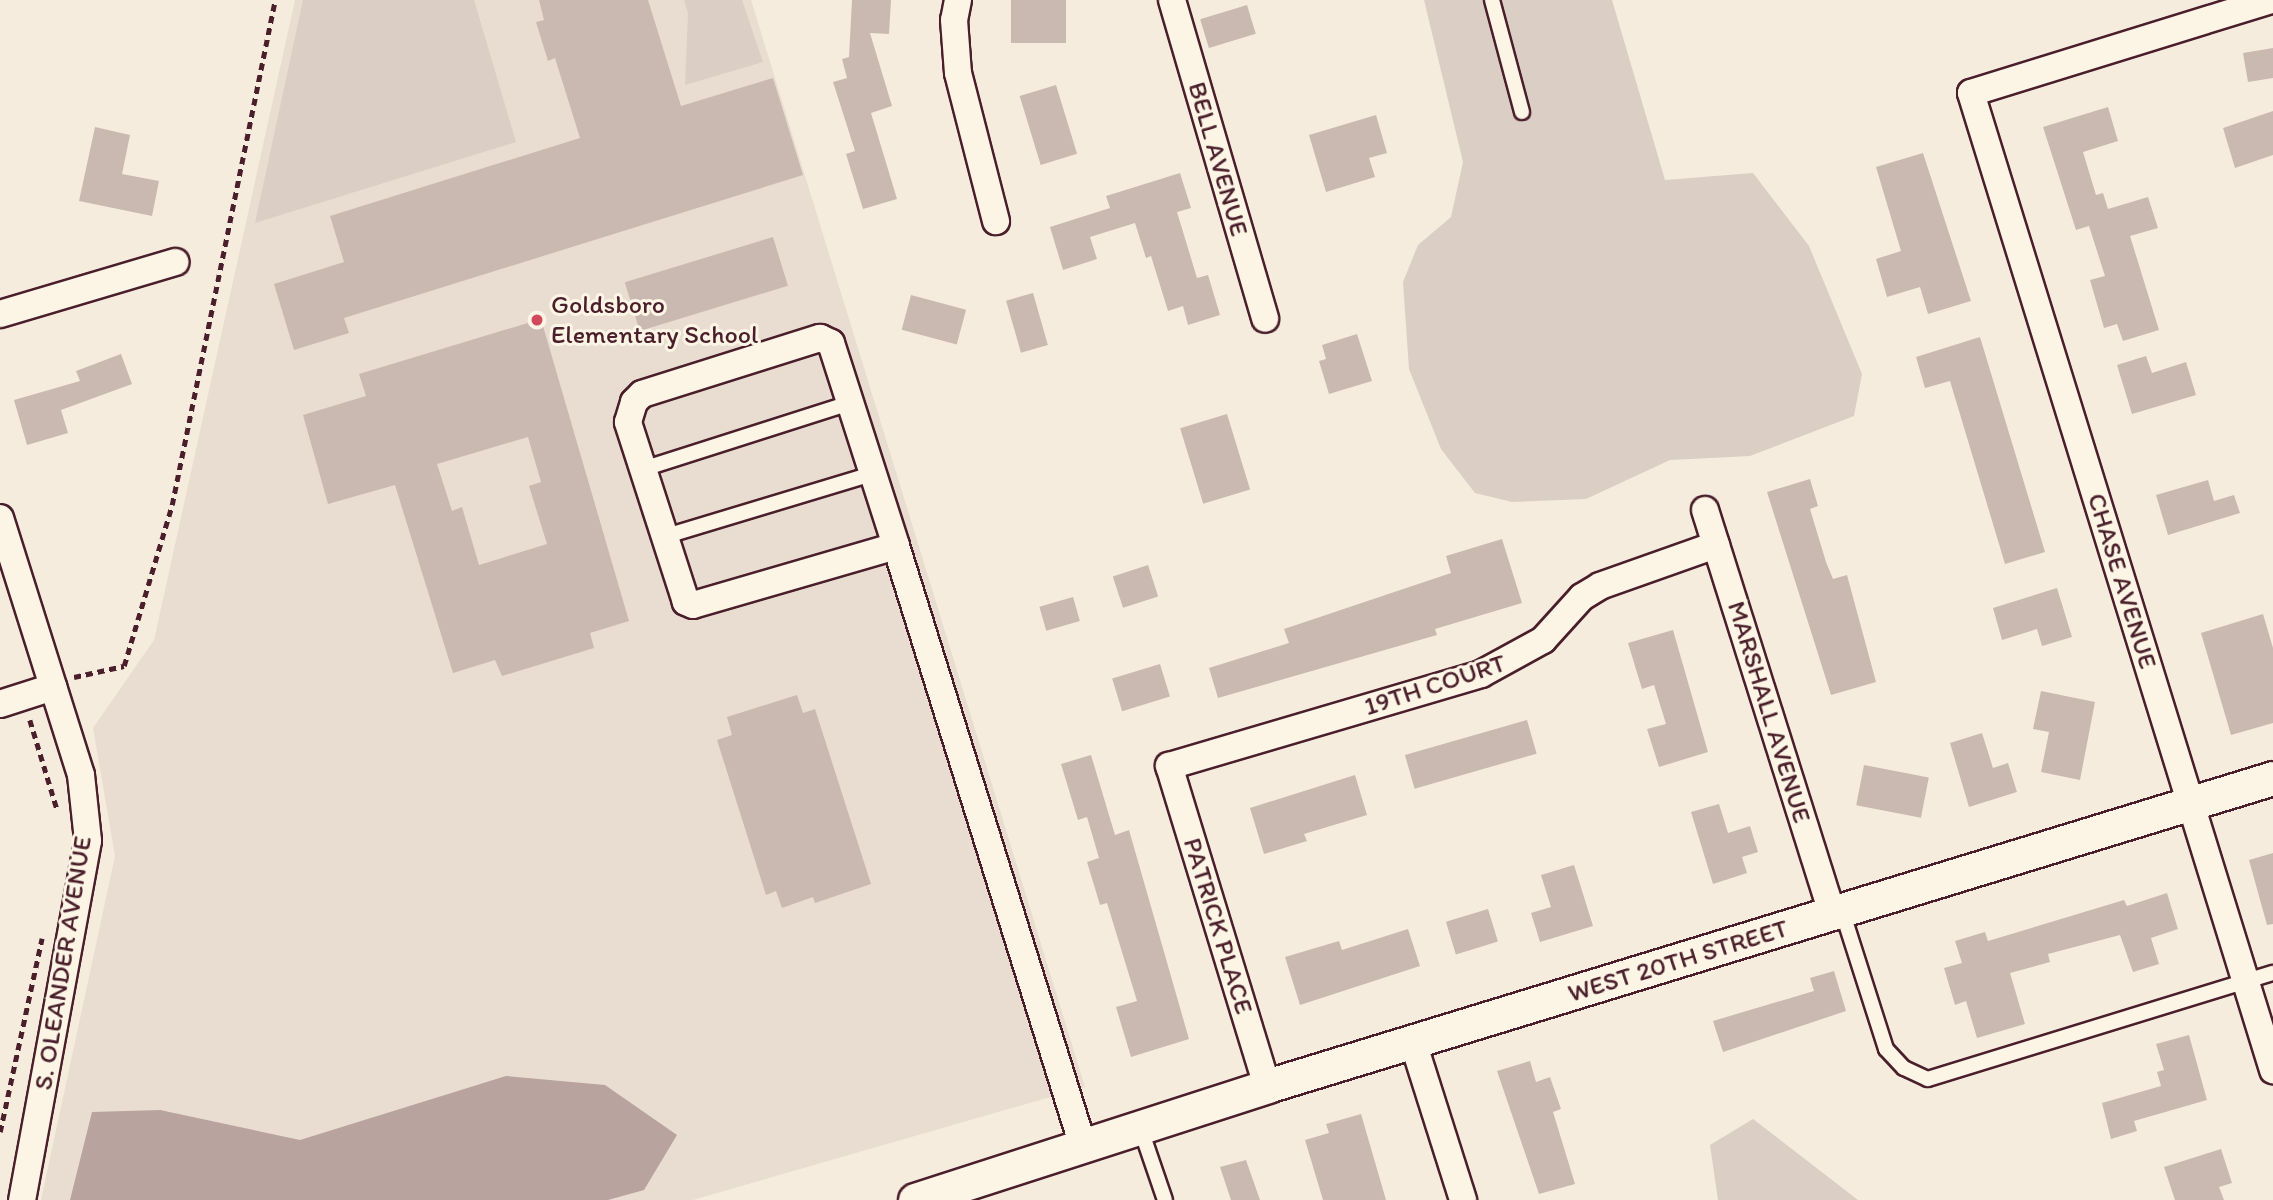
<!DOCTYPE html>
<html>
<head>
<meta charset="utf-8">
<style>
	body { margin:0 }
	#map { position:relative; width:2273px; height:1200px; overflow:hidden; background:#f5ecde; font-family:Itim,sans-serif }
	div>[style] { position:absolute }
	.built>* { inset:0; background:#e8ddd0 }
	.green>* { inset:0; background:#dbcec4 }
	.water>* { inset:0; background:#b8a39e }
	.building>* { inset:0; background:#cab9b1; transform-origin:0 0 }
	.path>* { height:4.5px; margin-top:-2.25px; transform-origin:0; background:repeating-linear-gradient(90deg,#4a1f2b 0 7px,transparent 0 12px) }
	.roads { filter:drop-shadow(2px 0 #4a1f2b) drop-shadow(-2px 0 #4a1f2b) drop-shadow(0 2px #4a1f2b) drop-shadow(0 -2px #4a1f2b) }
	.service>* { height:14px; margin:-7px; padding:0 7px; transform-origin:7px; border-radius:7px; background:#fcf5e5 }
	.minor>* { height:26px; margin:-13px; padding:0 13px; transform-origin:13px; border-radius:13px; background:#fcf5e5 }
	.tertiary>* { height:33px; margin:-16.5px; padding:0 16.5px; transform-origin:16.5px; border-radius:16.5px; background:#fcf5e5 }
	.dots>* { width:19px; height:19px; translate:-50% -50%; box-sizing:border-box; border:4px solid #fcf5e5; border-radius:50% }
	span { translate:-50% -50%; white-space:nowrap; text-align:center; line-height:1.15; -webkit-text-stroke:6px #fcf5e5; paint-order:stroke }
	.street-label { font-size:26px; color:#4a1f2b }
	.poi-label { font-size:26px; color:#4a1f2b }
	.left { translate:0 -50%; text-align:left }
</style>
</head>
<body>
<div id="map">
	<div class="built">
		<div style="clip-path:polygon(295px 0,751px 0,1085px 1087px,693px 1200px,41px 1200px,115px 856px,93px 728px,154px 640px)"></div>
	</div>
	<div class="green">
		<div style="clip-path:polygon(303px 0,474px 0,516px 142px,255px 223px)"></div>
		<div style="clip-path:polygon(684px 0,742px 0,763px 62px,685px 85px,688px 13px)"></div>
		<div style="clip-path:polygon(1424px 0,1612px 0,1665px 180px,1753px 173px,1809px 246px,1862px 374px,1854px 416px,1750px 456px,1670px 460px,1586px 499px,1512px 502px,1475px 493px,1441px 449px,1409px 369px,1403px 282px,1418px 245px,1451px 217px,1463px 162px)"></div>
		<div style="clip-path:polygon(1753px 1119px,1858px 1200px,1718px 1200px,1710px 1145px)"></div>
	</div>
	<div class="water">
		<div style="clip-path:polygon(506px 1076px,605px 1085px,677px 1135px,644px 1190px,608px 1200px,70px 1200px,92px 1112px,160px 1110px,300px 1140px)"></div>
	</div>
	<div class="building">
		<div style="clip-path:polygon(539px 0,648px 0,681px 106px,773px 78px,803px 175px,344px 318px,349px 333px,294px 350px,274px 284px,344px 262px,330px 216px,580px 138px,555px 58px,548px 61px,536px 22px,544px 20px)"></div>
		<div style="clip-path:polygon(852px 0,891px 0,889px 34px,870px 33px,892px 106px,871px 113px,897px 199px,863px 209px,846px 154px,855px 151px,833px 82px,847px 78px,842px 59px,849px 57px)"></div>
		<div style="left:1011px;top:0;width:55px;height:43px"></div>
		<div style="left:1247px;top:5px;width:30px;height:49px;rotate:73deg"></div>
		<div style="clip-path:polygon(2273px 48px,2273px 78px,2248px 82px,2243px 53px)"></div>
		<div style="left:1056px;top:85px;width:72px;height:38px;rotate:73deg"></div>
		<div style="clip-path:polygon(2108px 107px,2118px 141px,2083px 152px,2096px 195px,2103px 193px,2108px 209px,2148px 197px,2158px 228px,2130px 236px,2159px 330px,2123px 341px,2117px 324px,2104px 328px,2090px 280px,2105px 276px,2089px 226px,2076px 230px,2043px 127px)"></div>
		<div style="clip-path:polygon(2273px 111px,2273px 155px,2235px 168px,2223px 128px)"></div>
		<div style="clip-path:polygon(1376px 115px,1387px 153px,1369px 158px,1375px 177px,1326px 192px,1309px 135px)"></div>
		<div style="clip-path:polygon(95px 127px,130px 135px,122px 174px,159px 181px,152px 216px,79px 201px)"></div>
		<div style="clip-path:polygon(1923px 153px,1971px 301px,1928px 314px,1920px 287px,1887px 297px,1876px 259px,1901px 251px,1876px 167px)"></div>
		<div style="clip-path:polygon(1180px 173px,1191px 208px,1177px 212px,1197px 278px,1208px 275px,1220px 315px,1188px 325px,1183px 306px,1168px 311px,1151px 256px,1146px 258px,1135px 223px,1090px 237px,1097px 259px,1063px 270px,1050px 227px,1110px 208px,1106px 196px)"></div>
		<div style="left:773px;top:237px;width:51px;height:155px;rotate:73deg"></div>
		<div style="left:1033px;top:293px;width:54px;height:28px;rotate:74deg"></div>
		<div style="left:911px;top:295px;width:57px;height:36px;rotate:15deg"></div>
		<div style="clip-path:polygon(evenodd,541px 319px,629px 621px,590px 633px,594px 648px,502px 676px,495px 660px,453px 673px,395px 485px,328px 504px,303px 415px,366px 396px,359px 374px,541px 319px,528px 437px,541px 482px,529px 486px,547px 544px,479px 565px,462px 507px,452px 511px,437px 464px,528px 437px)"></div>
		<div style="clip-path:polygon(1357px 334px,1372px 381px,1329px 394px,1319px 361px,1326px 359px,1322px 345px)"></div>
		<div style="clip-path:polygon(1980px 337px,2045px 552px,2005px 564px,1950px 381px,1925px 388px,1916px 357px)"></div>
		<div style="clip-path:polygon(121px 354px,132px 384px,61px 410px,68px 433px,27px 445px,14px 400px,80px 381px,76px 371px)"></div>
		<div style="clip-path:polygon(2146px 356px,2152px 373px,2186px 362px,2196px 395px,2132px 414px,2117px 365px)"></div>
		<div style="left:1227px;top:414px;width:79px;height:49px;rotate:73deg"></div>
		<div style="clip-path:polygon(1810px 479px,1818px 506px,1810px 509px,1826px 562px,1833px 579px,1847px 575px,1876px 682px,1831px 695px,1767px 492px)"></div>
		<div style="clip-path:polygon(2208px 480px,2214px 501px,2234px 495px,2240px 513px,2168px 535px,2156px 495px)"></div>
		<div style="clip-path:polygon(1502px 539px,1522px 603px,1435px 629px,1437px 635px,1218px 698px,1209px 668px,1289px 643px,1284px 629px,1451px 573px,1446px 556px)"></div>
		<div style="left:1148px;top:565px;width:33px;height:37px;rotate:72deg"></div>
		<div style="clip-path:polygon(2057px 588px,2072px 637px,2042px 646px,2037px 629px,2002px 640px,1993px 608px)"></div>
		<div style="left:1073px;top:597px;width:25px;height:35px;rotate:74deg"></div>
		<div style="clip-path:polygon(2263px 614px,2273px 648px,2273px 723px,2231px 735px,2201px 633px)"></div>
		<div style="clip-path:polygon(1673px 630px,1708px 752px,1659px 767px,1647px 729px,1666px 724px,1654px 685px,1642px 689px,1628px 643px)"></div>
		<div style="left:1160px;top:664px;width:34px;height:50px;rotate:73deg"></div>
		<div style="clip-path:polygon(2041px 691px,2095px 702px,2080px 780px,2041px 772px,2049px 732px,2033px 729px)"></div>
		<div style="clip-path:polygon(797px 695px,803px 713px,815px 709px,871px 884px,815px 903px,813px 897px,782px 908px,776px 891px,766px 895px,717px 740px,732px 735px,727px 717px)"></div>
		<div style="left:1527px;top:720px;width:35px;height:127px;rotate:74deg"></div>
		<div style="clip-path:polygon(1982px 733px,1993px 768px,2008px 763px,2017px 792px,1969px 807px,1950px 743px)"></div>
		<div style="clip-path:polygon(1091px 755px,1115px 835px,1129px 830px,1189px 1039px,1131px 1057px,1116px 1007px,1137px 1001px,1107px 903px,1100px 905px,1087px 862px,1099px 858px,1087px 817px,1078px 820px,1061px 764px)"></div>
		<div style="left:1864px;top:765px;width:66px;height:41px;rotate:11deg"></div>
		<div style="clip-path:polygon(1355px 775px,1367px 815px,1304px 834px,1307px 841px,1264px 854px,1250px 808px)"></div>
		<div style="clip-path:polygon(1719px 804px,1728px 833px,1750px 826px,1758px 852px,1742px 857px,1747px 873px,1713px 884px,1691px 812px)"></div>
		<div style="clip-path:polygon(2273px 853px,2273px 924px,2267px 925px,2249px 860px)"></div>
		<div style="clip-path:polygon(1574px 865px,1593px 926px,1540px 942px,1531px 913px,1551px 907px,1541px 875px)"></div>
		<div style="clip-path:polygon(2167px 893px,2178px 929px,2151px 938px,2159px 964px,2133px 972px,2120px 935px,2048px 954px,2050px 962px,2010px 973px,2025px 1024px,1977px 1038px,1966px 1001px,1955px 1005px,1944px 968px,1962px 963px,1955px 941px,1985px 932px,1988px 941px,2124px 900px,2127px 906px)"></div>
		<div style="left:1488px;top:909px;width:34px;height:44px;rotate:73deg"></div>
		<div style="clip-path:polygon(1408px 929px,1420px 966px,1300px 1005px,1285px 957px,1339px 941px,1342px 950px)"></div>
		<div style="clip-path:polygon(1834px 971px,1846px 1011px,1723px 1052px,1713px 1021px,1814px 991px,1810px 978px)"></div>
		<div style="clip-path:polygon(2189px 1035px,2207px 1100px,2134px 1121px,2137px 1131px,2111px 1139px,2102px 1103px,2161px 1086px,2157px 1072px,2164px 1070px,2156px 1044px)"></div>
		<div style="clip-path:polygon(1530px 1061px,1536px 1082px,1550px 1077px,1561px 1109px,1553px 1112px,1575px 1184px,1539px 1194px,1497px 1071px)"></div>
		<div style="clip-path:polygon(1361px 1114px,1386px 1200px,1323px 1200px,1305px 1140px,1329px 1133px,1326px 1124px)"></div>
		<div style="clip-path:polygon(2221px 1149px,2232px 1183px,2219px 1187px,2224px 1200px,2175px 1200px,2164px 1167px)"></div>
		<div style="clip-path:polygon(1246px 1160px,1260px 1200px,1231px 1200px,1220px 1167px)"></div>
	</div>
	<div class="path">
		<div style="left:74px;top:677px;width:51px;rotate:-12.4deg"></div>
		<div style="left:124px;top:666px;width:168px;rotate:-73.4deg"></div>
		<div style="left:172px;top:505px;width:515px;rotate:-78.47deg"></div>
		<div style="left:30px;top:720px;width:93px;rotate:73.1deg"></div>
		<div style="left:0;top:1132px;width:198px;rotate:-77.8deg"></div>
	</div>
	<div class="roads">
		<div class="service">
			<div style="left:1492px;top:0;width:116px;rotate:75deg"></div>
			<div style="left:643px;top:469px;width:217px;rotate:-17.7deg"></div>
			<div style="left:663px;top:537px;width:218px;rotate:-16.8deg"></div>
			<div style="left:1842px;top:911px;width:145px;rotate:72.3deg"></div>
			<div style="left:1886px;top:1049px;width:26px;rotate:47deg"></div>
			<div style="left:1904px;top:1068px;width:26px;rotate:25deg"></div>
			<div style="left:1928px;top:1079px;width:361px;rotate:-17.1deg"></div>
			<div style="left:1140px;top:1127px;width:77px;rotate:71.1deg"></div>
		</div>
		<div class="minor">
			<div style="left:958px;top:0;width:20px;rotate:101deg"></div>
			<div style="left:954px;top:20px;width:53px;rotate:85.7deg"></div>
			<div style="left:958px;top:73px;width:153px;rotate:75.6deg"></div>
			<div style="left:1172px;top:0;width:332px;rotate:73.7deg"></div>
			<div style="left:2271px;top:0;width:314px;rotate:162.8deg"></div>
			<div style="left:1971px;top:93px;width:1023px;rotate:72.82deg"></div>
			<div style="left:0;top:314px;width:183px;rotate:-16.5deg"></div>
			<div style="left:1705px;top:510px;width:423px;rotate:72.5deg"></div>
			<div style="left:0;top:518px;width:269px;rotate:72.5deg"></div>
			<div style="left:81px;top:775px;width:66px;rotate:83.9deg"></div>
			<div style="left:88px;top:841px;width:365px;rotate:100.4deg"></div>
			<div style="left:896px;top:546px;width:211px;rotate:163.8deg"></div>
			<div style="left:693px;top:605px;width:8px;rotate:-157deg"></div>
			<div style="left:686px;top:602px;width:189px;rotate:-107.9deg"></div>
			<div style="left:628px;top:422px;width:21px;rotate:-73deg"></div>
			<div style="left:634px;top:402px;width:11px;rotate:-45deg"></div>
			<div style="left:642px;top:394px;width:187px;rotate:-17.5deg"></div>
			<div style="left:820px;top:338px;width:12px;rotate:24deg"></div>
			<div style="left:831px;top:343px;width:213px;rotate:72.2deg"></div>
			<div style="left:896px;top:546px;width:628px;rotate:72.69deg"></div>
			<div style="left:0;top:704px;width:56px;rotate:-17.8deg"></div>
			<div style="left:1413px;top:1042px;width:166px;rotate:72.4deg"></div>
			<div style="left:1267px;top:1086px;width:335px;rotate:-107deg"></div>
			<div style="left:1169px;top:766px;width:325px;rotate:-16.4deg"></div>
			<div style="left:1481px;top:674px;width:71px;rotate:-28.7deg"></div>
			<div style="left:1543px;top:640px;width:58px;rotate:-47.8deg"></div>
			<div style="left:1582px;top:597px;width:21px;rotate:-31deg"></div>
			<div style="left:1600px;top:586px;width:123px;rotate:-19.5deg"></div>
		</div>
		<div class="tertiary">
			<div style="left:915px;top:1200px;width:370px;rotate:-17.9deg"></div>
			<div style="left:1267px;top:1086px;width:1052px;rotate:-17.02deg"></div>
		</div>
	</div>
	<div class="dots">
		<div style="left:537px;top:320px;background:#d1495b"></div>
	</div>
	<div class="street-label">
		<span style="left:1218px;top:159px;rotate:74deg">BELL AVENUE</span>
		<span style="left:2122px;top:581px;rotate:73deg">CHASE AVENUE</span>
		<span style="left:1435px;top:685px;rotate:-18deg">19TH COURT</span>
		<span style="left:1769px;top:712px;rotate:73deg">MARSHALL AVENUE</span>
		<span style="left:1218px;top:926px;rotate:73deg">PATRICK PLACE</span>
		<span style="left:1678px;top:961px;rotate:-17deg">WEST 20TH STREET</span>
		<span style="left:63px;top:963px;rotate:-81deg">S. OLEANDER AVENUE</span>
	</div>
	<div class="poi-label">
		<span class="left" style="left:551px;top:320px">Goldsboro<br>Elementary School</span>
	</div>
</div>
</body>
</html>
